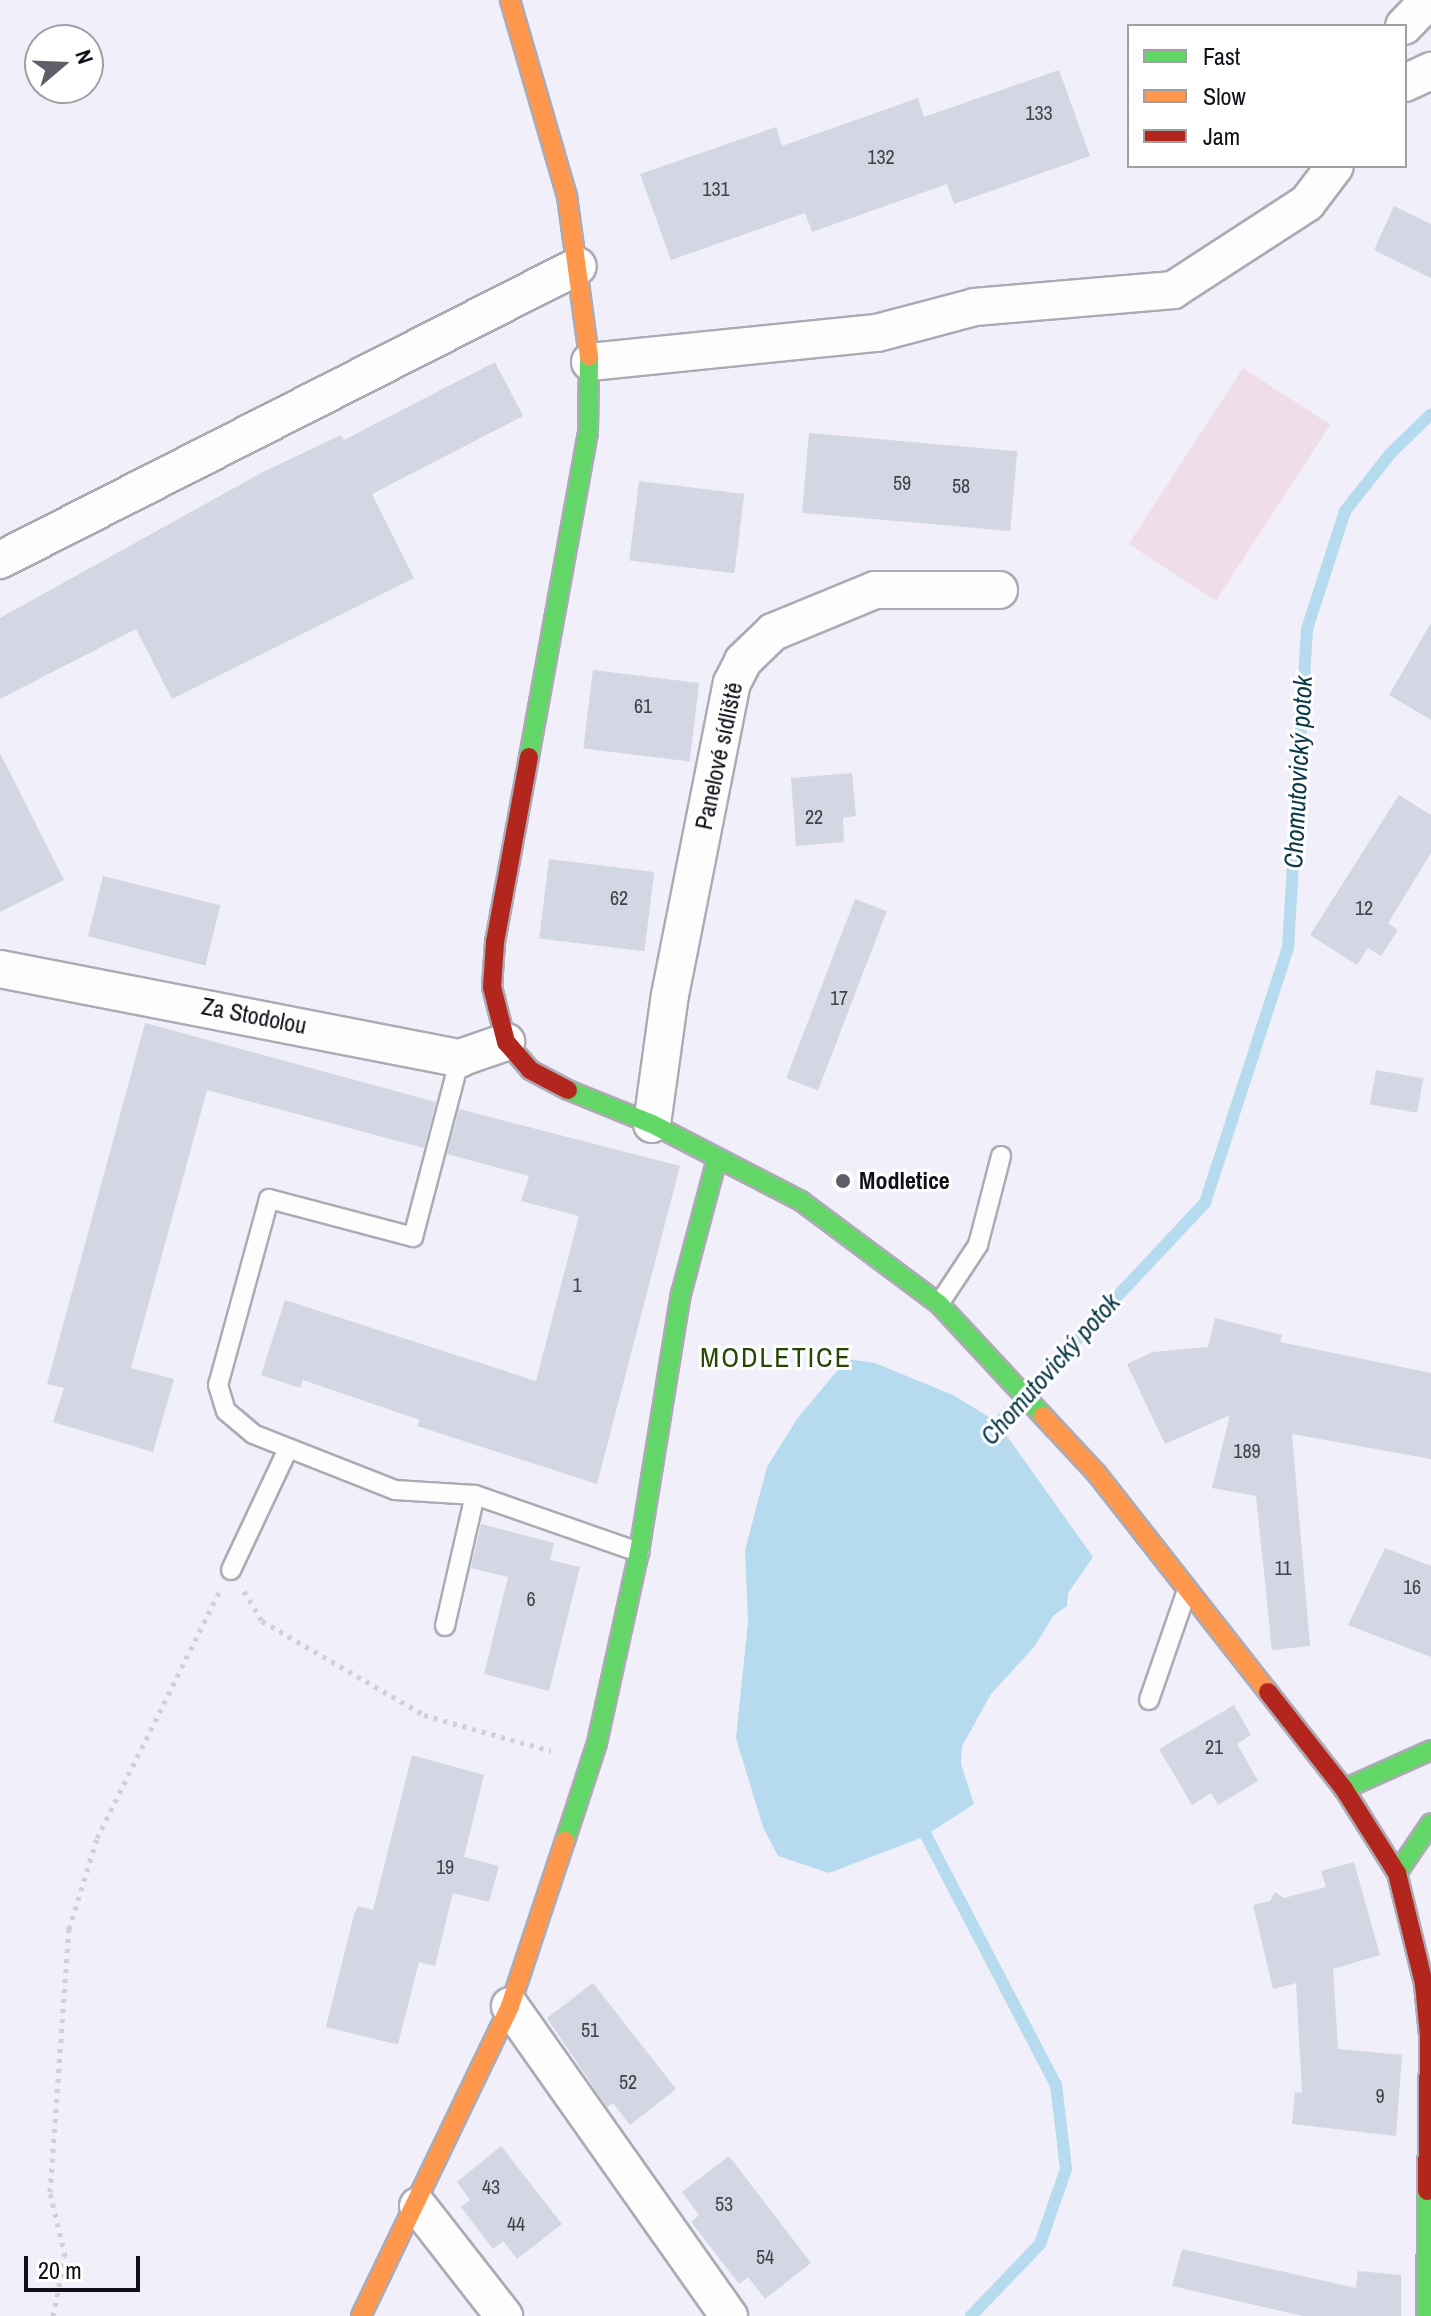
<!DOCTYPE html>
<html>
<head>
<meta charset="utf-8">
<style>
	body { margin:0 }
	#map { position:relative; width:1431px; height:2316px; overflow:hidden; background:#f0effa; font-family:"Archivo Narrow",sans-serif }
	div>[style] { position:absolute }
	.green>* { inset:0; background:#efdde8; transform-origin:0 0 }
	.water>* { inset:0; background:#b6daee }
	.stream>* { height:12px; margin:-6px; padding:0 6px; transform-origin:6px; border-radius:6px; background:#b6daee }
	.building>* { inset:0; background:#d3d7e3; transform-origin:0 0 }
	.path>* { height:5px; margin-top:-2.5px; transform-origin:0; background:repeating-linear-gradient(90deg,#d1d0d4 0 4px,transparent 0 10px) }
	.roads { filter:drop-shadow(2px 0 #acabb4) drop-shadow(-2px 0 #acabb4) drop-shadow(0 2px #acabb4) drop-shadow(0 -2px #acabb4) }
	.lane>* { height:18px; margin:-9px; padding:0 9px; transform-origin:9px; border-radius:9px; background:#fdfdfe }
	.street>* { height:36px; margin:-18px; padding:0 18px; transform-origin:18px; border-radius:18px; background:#fdfdfe }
	.fast>* { height:18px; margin:-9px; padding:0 9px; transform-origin:9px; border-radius:9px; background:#63d668 }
	.slow>* { height:18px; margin:-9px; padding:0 9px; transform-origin:9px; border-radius:9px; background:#ff974d }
	.jam>* { height:18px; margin:-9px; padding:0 9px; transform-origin:9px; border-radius:9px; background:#b3261e }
	.dots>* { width:22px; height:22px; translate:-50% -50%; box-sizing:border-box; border:4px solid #fff; border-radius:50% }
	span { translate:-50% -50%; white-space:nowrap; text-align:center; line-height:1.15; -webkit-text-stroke:6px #fff; paint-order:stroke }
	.number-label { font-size:20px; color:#42414b }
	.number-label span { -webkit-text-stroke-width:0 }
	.street-label { font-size:24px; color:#110f18 }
	.poi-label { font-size:24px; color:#110f18; font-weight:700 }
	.left { translate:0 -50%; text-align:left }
	.water-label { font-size:26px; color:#0c394a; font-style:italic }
	.quarter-label { font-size:28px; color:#254703; letter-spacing:2px }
	.legend { position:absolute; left:1127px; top:24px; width:280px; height:144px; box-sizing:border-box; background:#fff; border:2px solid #a09fa3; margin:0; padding:10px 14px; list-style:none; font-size:24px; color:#110f18 }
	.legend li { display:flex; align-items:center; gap:16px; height:40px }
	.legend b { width:40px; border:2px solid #a09fa3 }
	.north { position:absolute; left:24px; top:24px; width:80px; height:80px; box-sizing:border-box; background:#fff; border:2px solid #a09fa3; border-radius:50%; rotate:71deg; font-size:22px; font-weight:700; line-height:32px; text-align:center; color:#110f18 }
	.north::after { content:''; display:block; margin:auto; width:28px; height:36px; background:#5f5d67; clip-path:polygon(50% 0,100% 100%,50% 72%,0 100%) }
	.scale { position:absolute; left:24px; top:2256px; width:116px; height:36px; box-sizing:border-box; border:4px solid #110f18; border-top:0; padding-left:10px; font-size:24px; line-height:28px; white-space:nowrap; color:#110f18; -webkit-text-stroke:6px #fff; paint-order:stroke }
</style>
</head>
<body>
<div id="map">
	<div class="green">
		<div style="left:1243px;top:368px;width:104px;height:210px;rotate:33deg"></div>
	</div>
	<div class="water">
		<div style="clip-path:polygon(847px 1359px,875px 1363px,953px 1395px,997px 1422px,1093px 1557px,1068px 1593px,1067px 1606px,1053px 1616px,1035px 1646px,991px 1694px,962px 1746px,961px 1764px,974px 1804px,923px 1837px,829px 1873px,778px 1856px,763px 1827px,736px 1738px,748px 1622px,745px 1550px,767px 1467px,797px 1419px)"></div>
	</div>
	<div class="stream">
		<div style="left:988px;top:1434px;width:317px;rotate:-46.8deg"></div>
		<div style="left:1205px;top:1203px;width:268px;rotate:-72deg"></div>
		<div style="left:1288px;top:948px;width:320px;rotate:-86.6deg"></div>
		<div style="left:1307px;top:629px;width:124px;rotate:-72.1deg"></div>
		<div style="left:1345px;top:511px;width:73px;rotate:-51.7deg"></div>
		<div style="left:1390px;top:454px;width:57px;rotate:-44.3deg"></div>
		<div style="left:919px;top:1822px;width:297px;rotate:62.5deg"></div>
		<div style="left:1056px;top:2085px;width:85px;rotate:83.2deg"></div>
		<div style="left:1066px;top:2169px;width:79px;rotate:109.1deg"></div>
		<div style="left:1040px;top:2244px;width:100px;rotate:133.8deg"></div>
	</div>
	<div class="building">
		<div style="clip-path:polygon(1059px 70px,1090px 156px,954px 204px,947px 184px,812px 232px,805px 213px,671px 260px,640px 174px,776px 127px,782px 146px,918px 98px,924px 117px)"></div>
		<div style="clip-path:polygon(1394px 206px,1431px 224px,1431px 278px,1374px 250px)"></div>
		<div style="clip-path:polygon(495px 362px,523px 416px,372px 494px,414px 578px,172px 699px,136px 629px,0 699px,0 618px,263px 472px,341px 435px,344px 440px)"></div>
		<div style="left:809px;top:433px;width:209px;height:80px;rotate:5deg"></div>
		<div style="left:639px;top:481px;width:106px;height:80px;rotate:7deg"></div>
		<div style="clip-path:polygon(1431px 623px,1431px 720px,1389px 695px)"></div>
		<div style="left:593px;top:670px;width:107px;height:79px;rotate:7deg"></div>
		<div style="clip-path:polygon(0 753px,64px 880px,0 912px)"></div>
		<div style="clip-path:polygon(852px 773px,856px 816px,843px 818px,844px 842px,796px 846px,791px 778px)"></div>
		<div style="clip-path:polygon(1399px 795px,1431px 815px,1431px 853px,1388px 923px,1398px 930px,1381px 956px,1368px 948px,1357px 965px,1310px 935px)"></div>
		<div style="left:549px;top:859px;width:106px;height:80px;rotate:7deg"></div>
		<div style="left:103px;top:876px;width:121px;height:62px;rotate:14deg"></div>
		<div style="left:855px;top:899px;width:34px;height:192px;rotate:21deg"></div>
		<div style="clip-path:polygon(145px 1023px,436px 1102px,424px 1148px,207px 1090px,131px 1368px,174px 1379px,153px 1452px,53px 1422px,64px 1388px,47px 1384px)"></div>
		<div style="left:1376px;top:1070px;width:48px;height:35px;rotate:10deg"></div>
		<div style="clip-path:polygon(459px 1109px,680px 1166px,597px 1484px,417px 1426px,420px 1420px,303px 1380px,300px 1388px,261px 1375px,285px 1300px,536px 1381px,579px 1216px,521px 1201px,529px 1176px,447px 1154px)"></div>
		<div style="clip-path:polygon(1215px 1318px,1282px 1335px,1280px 1342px,1431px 1373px,1431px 1459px,1292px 1434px,1310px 1646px,1272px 1650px,1256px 1496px,1212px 1488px,1230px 1415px,1165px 1444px,1127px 1364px,1153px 1352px,1208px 1347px)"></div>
		<div style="clip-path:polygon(481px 1524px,554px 1543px,550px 1560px,580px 1567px,549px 1691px,484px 1674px,508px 1577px,471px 1568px)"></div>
		<div style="clip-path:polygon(1385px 1548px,1431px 1566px,1431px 1657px,1348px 1625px)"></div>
		<div style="clip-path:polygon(1234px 1705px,1251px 1735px,1237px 1744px,1258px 1781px,1218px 1805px,1211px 1793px,1192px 1805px,1159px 1749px)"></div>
		<div style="clip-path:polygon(412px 1755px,484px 1775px,464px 1857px,499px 1866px,489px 1902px,453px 1893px,435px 1966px,419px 1962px,398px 2044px,391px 2043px,326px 2027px,354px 1915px,358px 1906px,373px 1910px)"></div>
		<div style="clip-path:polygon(1354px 1862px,1380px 1955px,1333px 1969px,1338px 2049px,1402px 2055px,1396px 2136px,1292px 2124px,1295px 2092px,1302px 2093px,1296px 1983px,1273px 1989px,1253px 1905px,1270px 1901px,1275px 1892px,1284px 1898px,1326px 1887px,1321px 1871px)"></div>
		<div style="clip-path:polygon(593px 1983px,676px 2089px,630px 2125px,613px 2103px,607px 2107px,547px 2018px)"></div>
		<div style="clip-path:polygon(501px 2146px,562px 2224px,517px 2259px,503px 2241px,493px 2249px,461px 2207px,470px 2200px,457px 2182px)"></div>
		<div style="clip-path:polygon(729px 2156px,811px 2263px,765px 2299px,748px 2277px,739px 2284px,691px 2222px,699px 2215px,682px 2192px)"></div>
		<div style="clip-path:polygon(1182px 2249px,1356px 2288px,1358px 2271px,1401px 2275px,1401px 2316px,1303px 2316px,1172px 2286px)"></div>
	</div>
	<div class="path">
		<div style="left:244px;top:1591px;width:35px;rotate:59deg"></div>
		<div style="left:262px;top:1621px;width:187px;rotate:30.1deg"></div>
		<div style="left:424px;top:1715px;width:132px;rotate:15.8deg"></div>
		<div style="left:53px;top:2316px;width:61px;rotate:-78.7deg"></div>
		<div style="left:65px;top:2256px;width:66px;rotate:-103.2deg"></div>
		<div style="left:50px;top:2192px;width:264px;rotate:-85.9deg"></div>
		<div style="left:69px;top:1929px;width:95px;rotate:-72.9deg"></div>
		<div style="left:97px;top:1838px;width:275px;rotate:-63.6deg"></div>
	</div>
	<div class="roads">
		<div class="lane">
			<div style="left:460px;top:1058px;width:185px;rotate:104.7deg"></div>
			<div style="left:413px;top:1237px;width:149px;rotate:-165.2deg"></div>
			<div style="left:269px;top:1199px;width:193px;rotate:105.3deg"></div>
			<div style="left:218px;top:1385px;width:27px;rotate:73deg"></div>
			<div style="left:226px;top:1411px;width:35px;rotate:40deg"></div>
			<div style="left:253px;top:1434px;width:153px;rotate:21.5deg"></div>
			<div style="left:395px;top:1490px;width:80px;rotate:3.6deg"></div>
			<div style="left:475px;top:1495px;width:174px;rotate:19.2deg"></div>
			<div style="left:939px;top:1304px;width:71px;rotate:-56.5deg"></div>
			<div style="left:978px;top:1245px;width:92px;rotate:-75.5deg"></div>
			<div style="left:231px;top:1570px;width:134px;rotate:-64.8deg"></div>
			<div style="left:445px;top:1626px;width:134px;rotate:-77.1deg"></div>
			<div style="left:1149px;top:1700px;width:113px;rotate:-70.9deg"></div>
		</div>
		<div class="street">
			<div style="left:1404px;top:26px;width:36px;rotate:-46deg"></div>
			<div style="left:1405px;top:83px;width:29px;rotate:-25deg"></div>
			<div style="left:590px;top:362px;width:288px;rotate:-5.8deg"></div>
			<div style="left:877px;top:333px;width:101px;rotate:-14.9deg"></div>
			<div style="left:975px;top:307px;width:199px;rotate:-4.9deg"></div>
			<div style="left:1173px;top:290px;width:160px;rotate:-33deg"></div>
			<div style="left:1307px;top:203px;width:46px;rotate:-52.9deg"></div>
			<div style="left:0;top:560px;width:648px;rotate:-26.96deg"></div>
			<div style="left:0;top:969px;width:469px;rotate:11deg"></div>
			<div style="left:460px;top:1058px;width:49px;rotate:-19.2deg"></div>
			<div style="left:652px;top:1124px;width:130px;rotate:-82.1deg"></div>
			<div style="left:670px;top:995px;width:318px;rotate:-78.8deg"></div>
			<div style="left:732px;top:683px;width:25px;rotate:-63deg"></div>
			<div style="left:743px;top:661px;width:42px;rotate:-44deg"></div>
			<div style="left:773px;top:632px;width:110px;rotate:-22.4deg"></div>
			<div style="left:875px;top:590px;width:124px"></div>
			<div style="left:510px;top:2006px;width:380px;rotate:54.8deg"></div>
			<div style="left:418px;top:2206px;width:140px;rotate:52deg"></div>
		</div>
		<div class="fast">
			<div style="left:529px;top:757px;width:331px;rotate:-79.7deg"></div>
			<div style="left:588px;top:431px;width:74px;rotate:-89.2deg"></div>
			<div style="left:568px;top:1090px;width:91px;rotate:22deg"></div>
			<div style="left:652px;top:1124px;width:168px;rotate:27.3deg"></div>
			<div style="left:801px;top:1201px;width:172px;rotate:36.7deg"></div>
			<div style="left:939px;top:1304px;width:153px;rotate:47.1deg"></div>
			<div style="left:1344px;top:1789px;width:95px;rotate:-24.1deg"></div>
			<div style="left:565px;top:1841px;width:103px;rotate:-71.9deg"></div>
			<div style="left:597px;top:1743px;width:196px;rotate:-77.6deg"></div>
			<div style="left:639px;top:1552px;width:261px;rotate:-80.8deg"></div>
			<div style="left:681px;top:1294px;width:140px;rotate:-75.1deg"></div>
			<div style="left:1397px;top:1873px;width:60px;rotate:-55.8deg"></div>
			<div style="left:1426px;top:2316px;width:125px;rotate:-89.5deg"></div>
		</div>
		<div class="slow">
			<div style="left:510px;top:0;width:204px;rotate:73.8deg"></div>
			<div style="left:567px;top:196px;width:162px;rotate:82.2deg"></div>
			<div style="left:1043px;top:1416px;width:79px;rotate:47deg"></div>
			<div style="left:1097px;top:1474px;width:277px;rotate:51.9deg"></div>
			<div style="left:361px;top:2316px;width:344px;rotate:-64.3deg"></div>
			<div style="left:510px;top:2006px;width:174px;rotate:-71.6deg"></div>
		</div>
		<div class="jam">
			<div style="left:529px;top:757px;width:188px;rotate:100.4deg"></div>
			<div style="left:495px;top:942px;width:45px;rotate:93.8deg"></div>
			<div style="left:492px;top:987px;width:57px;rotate:75.7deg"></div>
			<div style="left:506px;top:1042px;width:37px;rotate:49deg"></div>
			<div style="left:530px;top:1070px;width:43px;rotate:27.8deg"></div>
			<div style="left:1268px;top:1692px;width:123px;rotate:51.9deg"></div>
			<div style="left:1344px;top:1789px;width:99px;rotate:57.8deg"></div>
			<div style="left:1397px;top:1873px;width:114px;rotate:76.3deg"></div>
			<div style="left:1424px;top:1984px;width:51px;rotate:84.4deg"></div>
			<div style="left:1429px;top:2035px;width:156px;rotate:90.7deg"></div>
		</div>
	</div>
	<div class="dots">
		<div style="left:843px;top:1181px;background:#5f5d67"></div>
	</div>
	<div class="number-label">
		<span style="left:1039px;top:112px">133</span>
		<span style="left:881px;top:156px">132</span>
		<span style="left:716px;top:188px">131</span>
		<span style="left:902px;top:482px">59</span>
		<span style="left:961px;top:485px">58</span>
		<span style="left:643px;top:705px">61</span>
		<span style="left:814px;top:816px">22</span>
		<span style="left:619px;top:897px">62</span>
		<span style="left:1364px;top:907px">12</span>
		<span style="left:839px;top:997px">17</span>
		<span style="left:577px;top:1284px">1</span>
		<span style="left:1247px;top:1450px">189</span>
		<span style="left:1283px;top:1567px">11</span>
		<span style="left:1412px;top:1586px">16</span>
		<span style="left:531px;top:1598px">6</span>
		<span style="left:1214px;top:1746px">21</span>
		<span style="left:445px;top:1866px">19</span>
		<span style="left:590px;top:2029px">51</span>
		<span style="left:628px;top:2081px">52</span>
		<span style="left:1380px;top:2095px">9</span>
		<span style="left:491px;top:2186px">43</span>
		<span style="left:724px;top:2203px">53</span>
		<span style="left:516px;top:2223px">44</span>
		<span style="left:765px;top:2256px">54</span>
	</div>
	<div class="street-label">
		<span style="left:719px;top:756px;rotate:-78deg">Panelové sídliště</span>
		<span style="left:254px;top:1016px;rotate:11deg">Za Stodolou</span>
	</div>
	<div class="poi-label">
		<span class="left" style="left:859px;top:1181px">Modletice</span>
	</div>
	<div class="water-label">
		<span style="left:1298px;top:772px;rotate:-87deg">Chomutovický potok</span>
		<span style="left:1050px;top:1369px;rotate:-48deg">Chomutovický potok</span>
	</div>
	<div class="quarter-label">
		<span style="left:776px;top:1357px">MODLETICE</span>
	</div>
	<ul class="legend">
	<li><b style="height:10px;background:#63d668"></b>Fast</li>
	<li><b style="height:10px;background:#ff974d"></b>Slow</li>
	<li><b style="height:10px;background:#b3261e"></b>Jam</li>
	</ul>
	<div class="north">N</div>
	<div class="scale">20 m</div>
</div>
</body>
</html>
